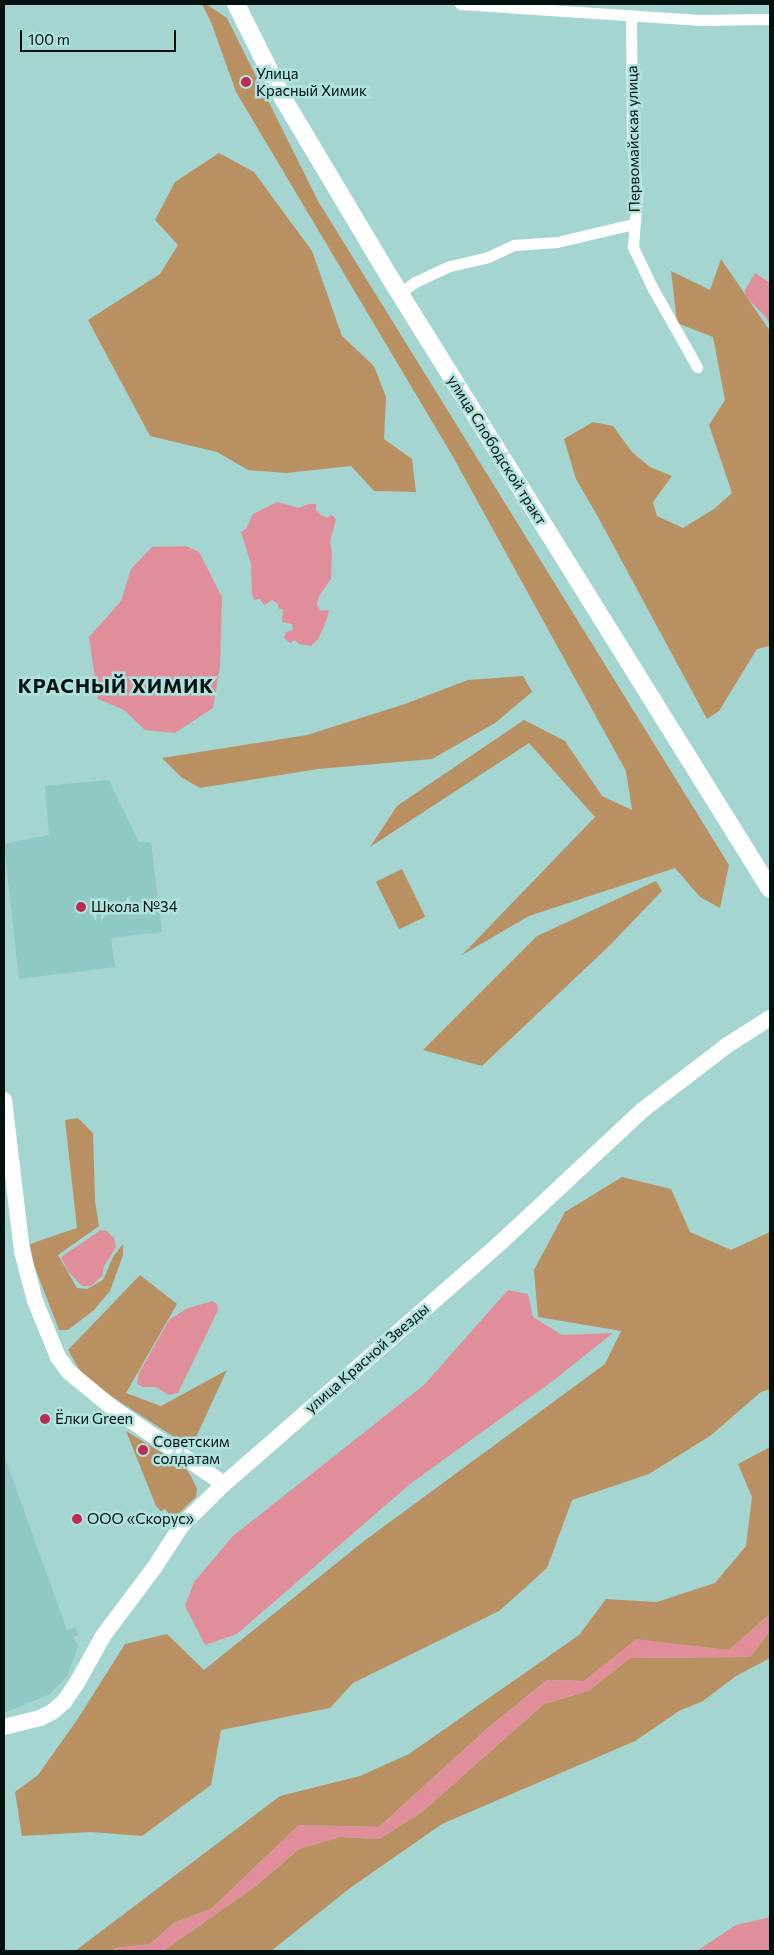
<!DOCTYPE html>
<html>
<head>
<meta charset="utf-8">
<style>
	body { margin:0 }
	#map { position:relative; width:774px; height:1955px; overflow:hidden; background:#a4d5d1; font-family:Commissioner,sans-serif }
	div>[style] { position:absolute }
	.built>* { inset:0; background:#8ec9c5 }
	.green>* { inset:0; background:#b89061; transform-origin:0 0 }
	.water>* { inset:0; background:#e08e9a }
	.street>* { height:11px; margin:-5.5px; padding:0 5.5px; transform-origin:5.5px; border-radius:5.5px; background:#fff }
	.secondary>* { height:16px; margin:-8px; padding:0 8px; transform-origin:8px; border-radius:8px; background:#fff }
	.primary>* { height:18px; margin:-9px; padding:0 9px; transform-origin:9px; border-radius:9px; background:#fff }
	.dots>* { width:14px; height:14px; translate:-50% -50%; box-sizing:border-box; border:2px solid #b0e2de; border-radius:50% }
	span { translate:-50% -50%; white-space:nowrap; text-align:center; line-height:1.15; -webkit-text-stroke:5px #b0e2de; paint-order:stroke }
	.poi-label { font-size:15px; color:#011110 }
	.left { translate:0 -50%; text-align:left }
	.street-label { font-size:15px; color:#011110 }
	.district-label { font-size:20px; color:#011110; font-weight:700; letter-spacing:1px }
	.frame { position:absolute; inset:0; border:5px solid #011110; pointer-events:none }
	.scale { position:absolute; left:20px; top:30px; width:156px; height:22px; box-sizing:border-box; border:2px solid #011110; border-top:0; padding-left:6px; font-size:15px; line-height:18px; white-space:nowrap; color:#011110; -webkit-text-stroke:4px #b0e2de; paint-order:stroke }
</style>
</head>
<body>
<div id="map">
	<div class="built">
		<div style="clip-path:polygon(109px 780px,139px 842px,151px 842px,162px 932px,111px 938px,115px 967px,19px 979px,4px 844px,49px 835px,45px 786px)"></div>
		<div style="clip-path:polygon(4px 1455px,67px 1630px,76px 1627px,78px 1635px,73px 1637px,78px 1646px,67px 1676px,50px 1694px,4px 1713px)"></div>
	</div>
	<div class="green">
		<div style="clip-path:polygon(202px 4px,206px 4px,227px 18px,318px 201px,729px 865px,720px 908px,700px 897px,675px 868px,529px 916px,462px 955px,595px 817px,529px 743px,370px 847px,397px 806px,524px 720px,565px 741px,602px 796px,632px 810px,626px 771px,452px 455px,236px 92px,211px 22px)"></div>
		<div style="clip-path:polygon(219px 153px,254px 172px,312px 251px,342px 336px,374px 366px,386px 397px,384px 439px,412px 459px,416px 492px,374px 491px,351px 466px,286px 473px,248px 470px,217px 452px,150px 436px,88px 320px,160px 274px,178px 245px,155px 220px,175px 182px)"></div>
		<div style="clip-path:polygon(721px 259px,770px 331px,770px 646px,757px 649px,719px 711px,707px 719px,598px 517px,576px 479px,564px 439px,593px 422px,613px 426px,632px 452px,650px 467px,672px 476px,653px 502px,657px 516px,683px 528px,714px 509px,732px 493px,709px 425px,725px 400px,713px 337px,677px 323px,671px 271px,710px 290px)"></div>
		<div style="clip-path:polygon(523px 676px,532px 692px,495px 723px,432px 759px,318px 769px,200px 788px,181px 777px,162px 758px,307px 735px,405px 704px,468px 680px)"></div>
		<div style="left:402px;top:869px;width:53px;height:29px;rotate:64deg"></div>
		<div style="clip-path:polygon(656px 881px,662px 891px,608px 947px,482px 1066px,423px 1050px,537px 936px)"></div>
		<div style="clip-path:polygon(78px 1118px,93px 1133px,95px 1201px,99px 1226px,58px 1255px,77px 1288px,87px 1289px,103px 1280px,113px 1257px,123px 1244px,123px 1255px,110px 1291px,94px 1310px,68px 1330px,59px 1330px,34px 1265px,30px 1244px,77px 1228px,65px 1120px)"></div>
		<div style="clip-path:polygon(622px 1177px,671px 1189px,690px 1232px,731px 1250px,770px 1232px,770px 1389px,761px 1392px,710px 1436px,649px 1474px,572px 1500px,547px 1568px,499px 1611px,353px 1683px,330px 1708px,221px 1730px,211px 1785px,142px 1836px,91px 1832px,22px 1836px,15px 1792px,38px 1775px,77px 1720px,125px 1644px,167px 1634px,204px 1670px,364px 1541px,605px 1364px,621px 1331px,538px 1317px,534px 1270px,565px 1212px)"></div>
		<div style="clip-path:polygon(140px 1275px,177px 1304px,126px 1393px,161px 1406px,227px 1370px,191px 1448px,85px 1379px,68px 1350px)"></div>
		<div style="clip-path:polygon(126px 1431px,185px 1467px,192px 1478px,197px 1489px,196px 1497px,173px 1519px,165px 1509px,161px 1511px,156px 1506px)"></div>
		<div style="clip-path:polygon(770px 1447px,770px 1614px,729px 1650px,636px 1640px,584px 1681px,547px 1680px,490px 1726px,379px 1827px,299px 1825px,211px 1909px,174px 1923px,150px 1944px,116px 1948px,112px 1951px,75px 1951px,280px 1796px,360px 1776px,409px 1754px,579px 1635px,606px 1599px,657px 1602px,715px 1583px,746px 1546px,752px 1497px,738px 1464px)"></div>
		<div style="clip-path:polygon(770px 1631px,770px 1658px,736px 1676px,703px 1701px,679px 1711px,635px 1741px,442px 1824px,350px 1888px,271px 1951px,163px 1951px,256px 1886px,299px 1849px,340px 1837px,379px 1839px,422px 1812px,544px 1704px,588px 1691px,630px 1658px,750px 1657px)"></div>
	</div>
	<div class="water">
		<div style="clip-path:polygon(755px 273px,770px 283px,770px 325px,765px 316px,746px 297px,745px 290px)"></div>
		<div style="clip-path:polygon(277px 502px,299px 508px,308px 504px,316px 504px,316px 510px,321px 515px,328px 518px,331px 514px,336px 519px,330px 542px,332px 553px,331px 579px,319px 596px,317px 605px,321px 611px,329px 610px,326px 622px,318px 639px,311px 646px,299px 644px,295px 640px,290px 643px,284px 638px,286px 632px,293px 630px,292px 624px,282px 622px,283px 610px,278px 608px,278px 604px,272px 600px,264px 605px,260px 599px,254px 600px,252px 594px,251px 564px,241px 532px,246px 529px,253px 514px)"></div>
		<div style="clip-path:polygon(186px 546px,199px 552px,222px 597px,220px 666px,213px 708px,175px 733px,145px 730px,124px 710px,98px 699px,89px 637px,121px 601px,131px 569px,152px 547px)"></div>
		<div style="clip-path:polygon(101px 1230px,107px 1231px,114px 1238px,116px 1247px,104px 1266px,102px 1276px,91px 1286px,82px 1286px,68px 1271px,61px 1257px)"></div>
		<div style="clip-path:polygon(508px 1290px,528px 1294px,533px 1317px,562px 1335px,613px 1333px,554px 1380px,410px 1484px,237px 1634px,205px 1645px,185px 1606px,194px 1582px,233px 1536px,424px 1385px)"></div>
		<div style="clip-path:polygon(212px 1301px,217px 1304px,218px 1310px,178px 1393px,169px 1395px,156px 1387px,143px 1387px,137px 1384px,139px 1373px,169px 1320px,186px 1309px)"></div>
		<div style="clip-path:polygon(770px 1614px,770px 1631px,750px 1657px,630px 1658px,588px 1691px,544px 1704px,422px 1812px,379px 1839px,340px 1837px,299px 1849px,256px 1886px,163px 1951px,112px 1951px,116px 1948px,150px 1944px,174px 1923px,211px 1909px,299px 1825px,379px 1827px,490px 1726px,547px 1680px,584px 1681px,636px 1639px,729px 1650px)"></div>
		<div style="clip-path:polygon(770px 1917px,770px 1951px,697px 1951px,736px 1925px)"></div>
	</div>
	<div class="street">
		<div style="left:460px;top:4px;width:241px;rotate:3.8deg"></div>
		<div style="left:700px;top:20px;width:70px;rotate:-0.8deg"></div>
		<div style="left:631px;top:16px;width:125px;rotate:89.5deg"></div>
		<div style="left:632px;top:141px;width:54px;rotate:84.7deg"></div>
		<div style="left:637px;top:195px;width:52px;rotate:94.4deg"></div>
		<div style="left:633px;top:247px;width:44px;rotate:64.6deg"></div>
		<div style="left:652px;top:287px;width:92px;rotate:60.6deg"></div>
		<div style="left:399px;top:294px;width:20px;rotate:-37deg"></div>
		<div style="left:415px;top:282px;width:38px;rotate:-25deg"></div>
		<div style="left:450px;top:266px;width:39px;rotate:-13deg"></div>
		<div style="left:488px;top:257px;width:29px;rotate:-25deg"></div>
		<div style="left:514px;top:245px;width:43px;rotate:-4deg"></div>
		<div style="left:557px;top:242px;width:79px;rotate:-13.2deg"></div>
	</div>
	<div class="secondary">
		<div style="left:4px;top:1100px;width:152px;rotate:83.2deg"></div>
		<div style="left:22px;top:1251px;width:52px;rotate:75.4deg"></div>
		<div style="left:35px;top:1301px;width:61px;rotate:67.7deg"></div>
		<div style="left:58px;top:1357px;width:19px;rotate:54deg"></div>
		<div style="left:69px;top:1372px;width:58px;rotate:39.4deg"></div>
		<div style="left:114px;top:1409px;width:133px;rotate:34.3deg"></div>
		<div style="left:4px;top:1727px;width:37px;rotate:-14deg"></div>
		<div style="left:40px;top:1718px;width:13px;rotate:-27deg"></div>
		<div style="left:52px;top:1712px;width:16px;rotate:-40deg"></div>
		<div style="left:64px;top:1702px;width:25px;rotate:-56deg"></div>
		<div style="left:78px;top:1681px;width:51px;rotate:-60.9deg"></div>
		<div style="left:103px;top:1636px;width:85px;rotate:-53.1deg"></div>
		<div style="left:154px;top:1568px;width:51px;rotate:-56.9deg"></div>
		<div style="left:182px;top:1525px;width:59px;rotate:-44.3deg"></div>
		<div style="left:224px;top:1484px;width:365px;rotate:-41.1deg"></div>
		<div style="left:499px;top:1244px;width:198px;rotate:-43deg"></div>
		<div style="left:644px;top:1109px;width:103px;rotate:-37.5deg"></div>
		<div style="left:726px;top:1046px;width:52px;rotate:-32.5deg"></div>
	</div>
	<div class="primary">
		<div style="left:236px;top:4px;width:107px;rotate:63.4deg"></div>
		<div style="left:284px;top:100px;width:211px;rotate:59.2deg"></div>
		<div style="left:392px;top:281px;width:716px;rotate:58.13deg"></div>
	</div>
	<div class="dots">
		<div style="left:246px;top:82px;background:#bb2b53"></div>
		<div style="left:81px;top:907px;background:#bb2b53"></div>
		<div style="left:45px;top:1419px;background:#bb2b53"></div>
		<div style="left:143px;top:1450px;background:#bb2b53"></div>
		<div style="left:77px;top:1519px;background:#bb2b53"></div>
	</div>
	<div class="poi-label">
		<span class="left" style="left:256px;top:82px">Улица<br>Красный Химик</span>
		<span class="left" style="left:91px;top:907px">Школа №34</span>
		<span class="left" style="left:55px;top:1419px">Ёлки Green</span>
		<span class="left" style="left:153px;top:1450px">Советским<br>солдатам</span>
		<span class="left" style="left:87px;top:1519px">ООО «Скорус»</span>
	</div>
	<div class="street-label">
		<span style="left:633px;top:139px;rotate:-91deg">Первомайская улица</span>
		<span style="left:497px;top:450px;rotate:58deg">улица Слободской тракт</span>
		<span style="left:367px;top:1358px;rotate:-41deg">улица Красной Звезды</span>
	</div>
	<div class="district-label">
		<span style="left:116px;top:685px">КРАСНЫЙ ХИМИК</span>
	</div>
	<div class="frame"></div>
	<div class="scale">100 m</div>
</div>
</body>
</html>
